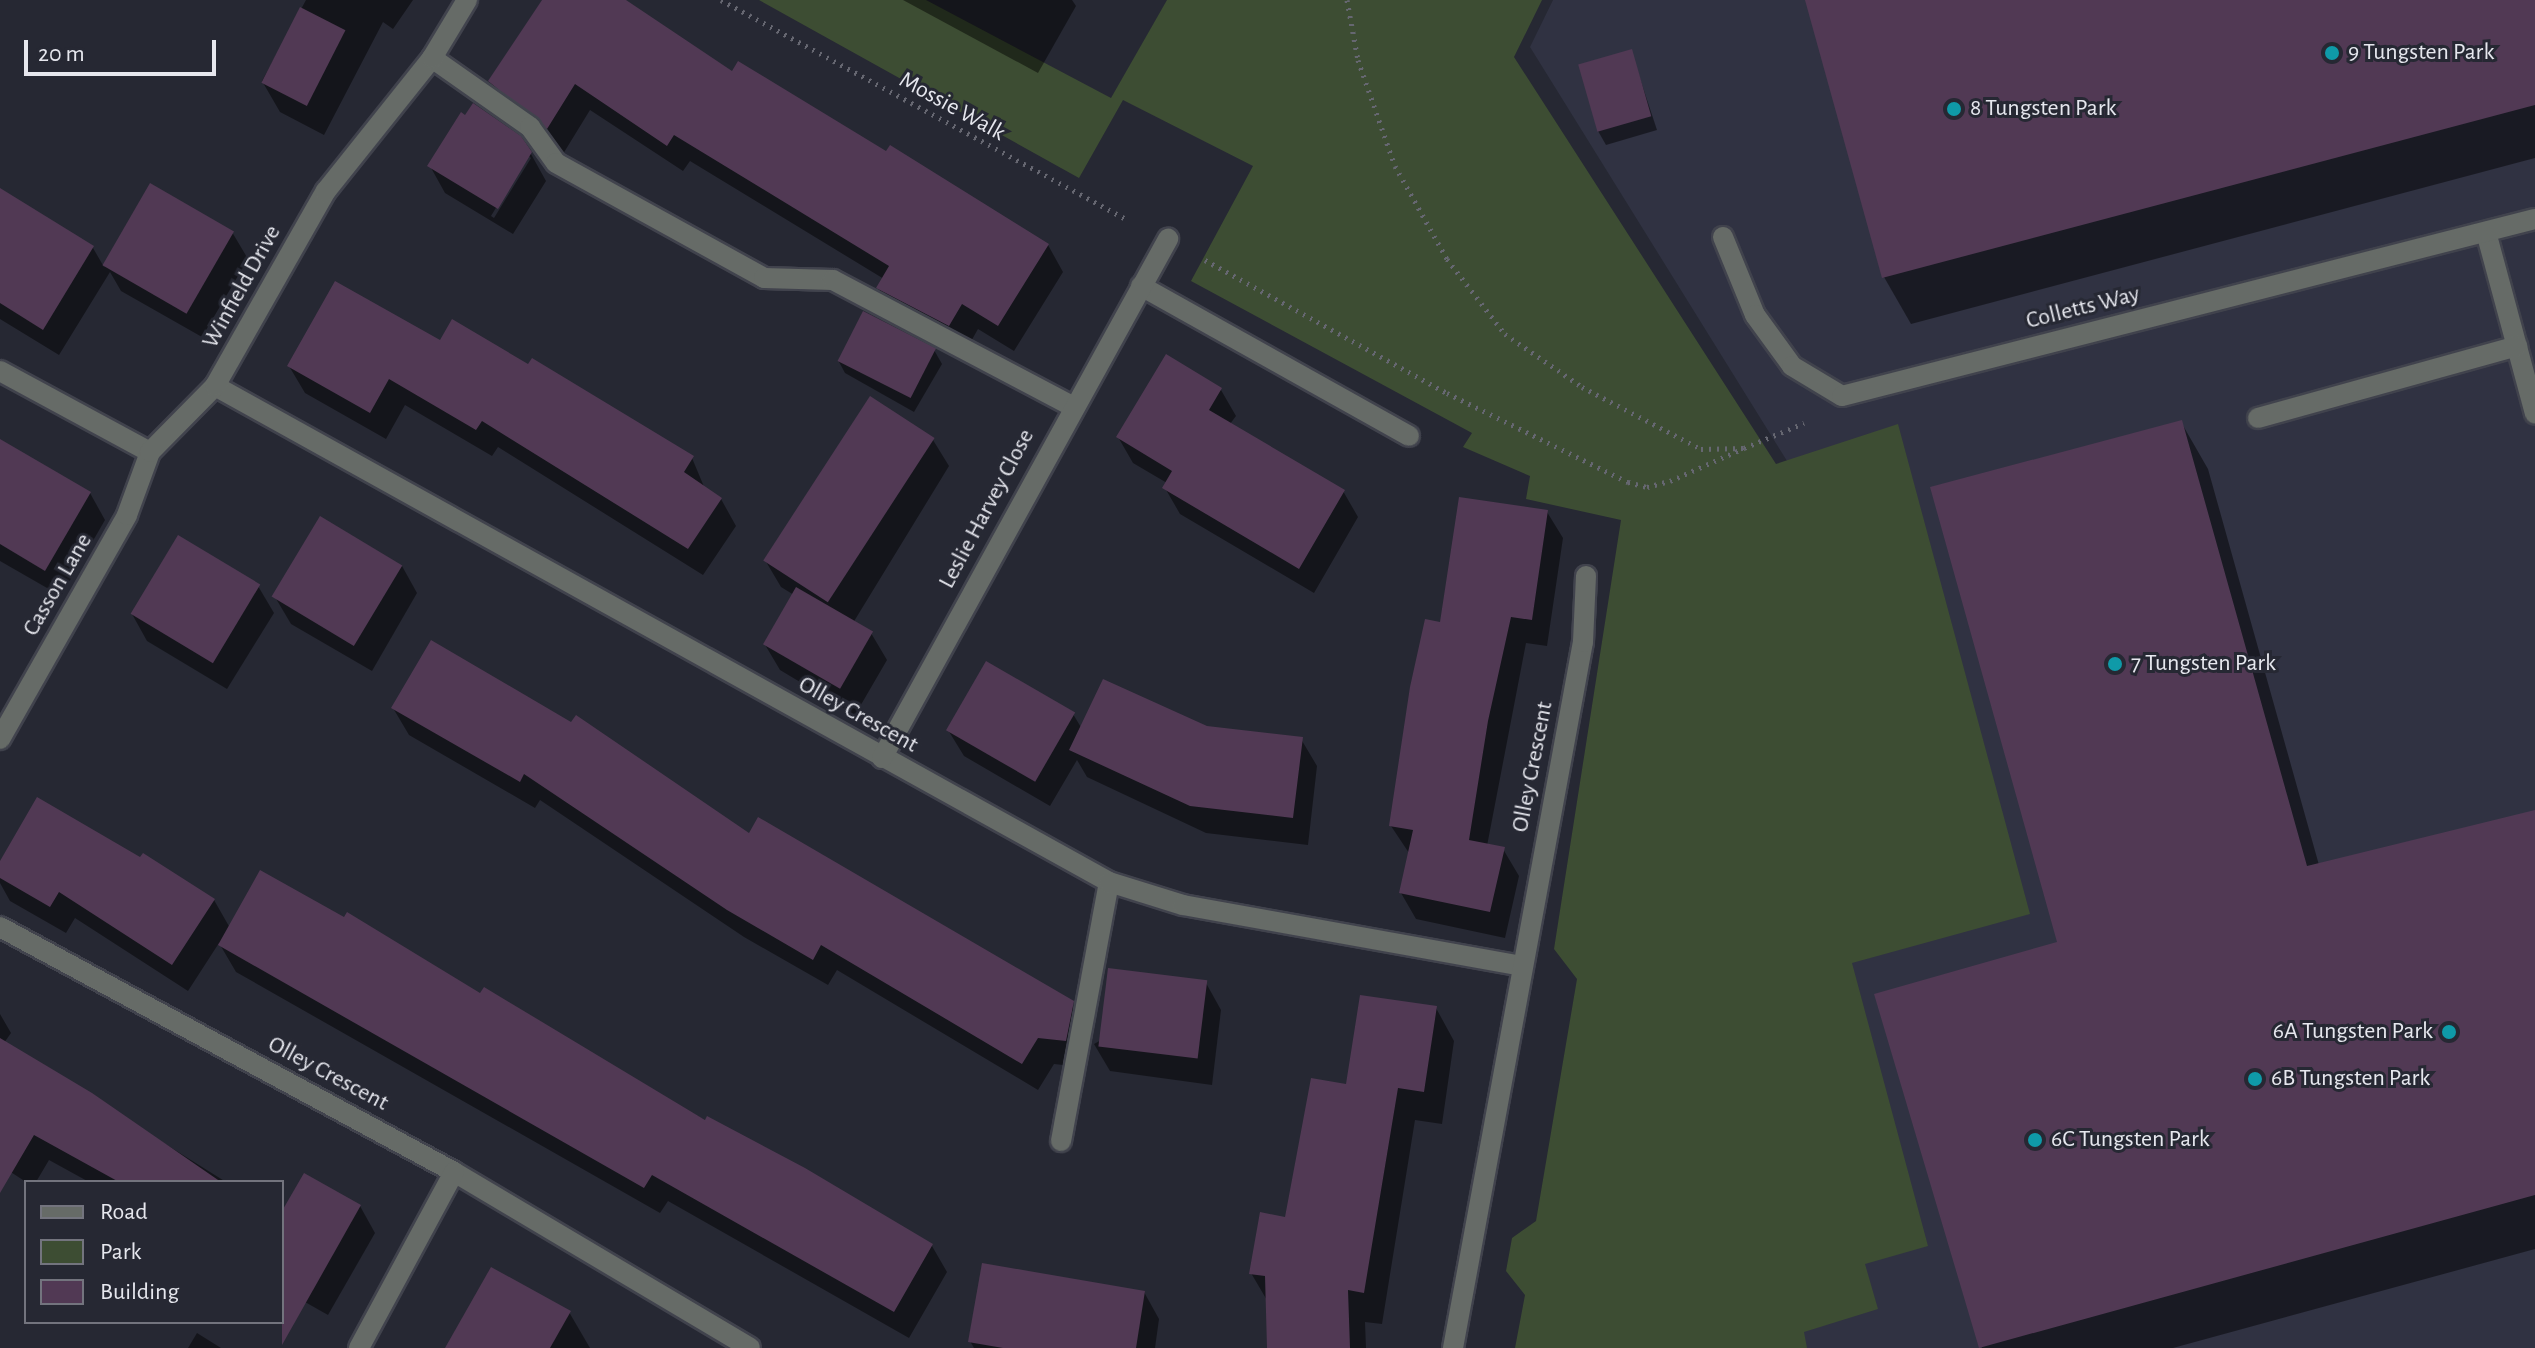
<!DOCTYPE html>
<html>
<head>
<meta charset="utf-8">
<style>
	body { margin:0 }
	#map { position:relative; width:2535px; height:1348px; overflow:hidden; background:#262833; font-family:"Alegreya Sans",sans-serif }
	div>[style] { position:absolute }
	.built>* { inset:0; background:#303242 }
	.green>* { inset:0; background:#3d4d33 }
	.shadow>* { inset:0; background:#0007 }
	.building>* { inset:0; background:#513954; transform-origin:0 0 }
	.path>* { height:5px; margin-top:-2.5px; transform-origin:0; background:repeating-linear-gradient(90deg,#666771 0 2px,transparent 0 8px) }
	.roads { filter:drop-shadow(2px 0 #41434d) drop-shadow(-2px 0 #41434d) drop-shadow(0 2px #41434d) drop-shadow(0 -2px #41434d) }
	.lane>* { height:20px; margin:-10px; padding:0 10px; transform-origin:10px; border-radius:10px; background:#666b67 }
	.street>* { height:20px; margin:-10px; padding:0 10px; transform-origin:10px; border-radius:10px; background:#666b67 }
	.dots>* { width:22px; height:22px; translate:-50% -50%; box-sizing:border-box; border:4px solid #262833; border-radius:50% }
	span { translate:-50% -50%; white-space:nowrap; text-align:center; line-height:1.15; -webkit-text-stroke:6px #262833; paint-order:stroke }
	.poi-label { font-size:24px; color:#e6e7ee }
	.left { translate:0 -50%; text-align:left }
	.right { translate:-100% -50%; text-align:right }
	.street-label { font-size:24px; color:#e6e7ee }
	.legend { position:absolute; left:24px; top:1180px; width:260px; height:144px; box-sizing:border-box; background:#262833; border:2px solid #73747e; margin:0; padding:10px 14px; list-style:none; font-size:24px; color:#e6e7ee }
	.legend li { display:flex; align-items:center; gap:16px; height:40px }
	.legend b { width:40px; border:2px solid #73747e }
	.scale { position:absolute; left:24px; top:40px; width:192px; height:36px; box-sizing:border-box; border:4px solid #e6e7ee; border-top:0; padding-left:10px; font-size:24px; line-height:28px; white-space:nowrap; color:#e6e7ee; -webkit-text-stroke:6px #262833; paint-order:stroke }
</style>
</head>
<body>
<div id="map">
	<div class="built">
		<div style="clip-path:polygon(1553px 0,2535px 0,2535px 1348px,1608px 1348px,1792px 469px,1530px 47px)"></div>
	</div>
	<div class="green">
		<div style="clip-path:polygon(759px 0,926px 0,1111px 98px,1167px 0,1542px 0,1514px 57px,1776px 464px,1898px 424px,2030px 914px,1852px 963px,1928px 1246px,1865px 1264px,1878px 1309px,1804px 1332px,1807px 1348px,1515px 1348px,1525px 1295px,1506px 1271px,1512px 1238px,1536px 1221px,1577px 979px,1554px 949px,1621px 520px,1526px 499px,1530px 476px,1463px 447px,1472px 433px,1191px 281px,1253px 166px,1123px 100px,1079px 178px)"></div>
	</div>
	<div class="shadow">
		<div style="clip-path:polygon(306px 0,413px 0,393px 29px,383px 22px,324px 135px,280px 112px,262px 81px)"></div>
		<div style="clip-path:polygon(545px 0,622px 0,732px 74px,1048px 245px,1063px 272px,1014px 351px,978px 329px,965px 352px,894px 315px,878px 288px,884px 279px,690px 161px,683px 171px,590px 110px,563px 154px,506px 108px,490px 82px)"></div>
		<div style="clip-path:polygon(903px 0,1072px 0,1076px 6px,1038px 73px)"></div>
		<div style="clip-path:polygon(1808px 0,2535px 0,2535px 158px,1911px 324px,1884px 277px)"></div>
		<div style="clip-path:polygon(1631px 51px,1657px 130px,1606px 145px,1598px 131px)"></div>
		<div style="clip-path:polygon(evenodd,531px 154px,546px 181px,513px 234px,445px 193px,430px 166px,531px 154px,528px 155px,531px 158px,494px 218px,491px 216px,528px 155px)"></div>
		<div style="clip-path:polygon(151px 185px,232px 232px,248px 259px,202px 337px,121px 291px,110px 272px,59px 355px,0 319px,0 195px,93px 248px,104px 267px)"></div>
		<div style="clip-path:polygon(441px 342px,692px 458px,705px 489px,721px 499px,736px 526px,703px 575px,498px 447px,492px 456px,405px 405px,386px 439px,305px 393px,289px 366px)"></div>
		<div style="clip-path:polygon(934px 350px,942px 364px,914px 412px,845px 373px,838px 360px)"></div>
		<div style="clip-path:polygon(1221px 390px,1236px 416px,1230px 424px,1343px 491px,1358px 517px,1314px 593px,1180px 514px,1165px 488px,1167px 483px,1133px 463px,1118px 437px)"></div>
		<div style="clip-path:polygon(2181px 422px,2208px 469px,2319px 865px,2535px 812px,2535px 1249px,2173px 1348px,1982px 1348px,1877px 995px,2060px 943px)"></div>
		<div style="clip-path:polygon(933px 440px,949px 466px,853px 623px,871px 633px,887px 660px,855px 715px,780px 670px,764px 643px,794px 595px,781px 587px,765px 560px)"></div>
		<div style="clip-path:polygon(0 461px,90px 493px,105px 520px,61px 596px,0 561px)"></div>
		<div style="clip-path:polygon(1547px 512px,1563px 538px,1547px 646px,1526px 643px,1487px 846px,1503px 849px,1519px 876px,1505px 938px,1416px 919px,1401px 893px,1409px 853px,1391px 826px,1442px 624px)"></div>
		<div style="clip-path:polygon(402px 566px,417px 593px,372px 671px,291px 624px,275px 597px)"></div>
		<div style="clip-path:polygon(258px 586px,274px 613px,227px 689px,147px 641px,132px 614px)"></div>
		<div style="clip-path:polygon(393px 708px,750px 836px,1072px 1003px,1088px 1030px,1081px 1067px,1054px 1064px,1038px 1090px,837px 970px,828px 985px,744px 937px,540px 800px,535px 808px,409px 735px)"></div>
		<div style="clip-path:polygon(1073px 714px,1082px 729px,1207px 728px,1301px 739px,1317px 766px,1308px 845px,1206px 833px,1087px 777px,1077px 760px,1050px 806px,964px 756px,948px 730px)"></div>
		<div style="clip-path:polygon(0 865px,214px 900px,230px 928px,481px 996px,932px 1246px,947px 1272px,909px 1338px,668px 1201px,660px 1213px,236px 972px,219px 943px,188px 991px,75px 918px,66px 933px,10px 901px,0 883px)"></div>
		<div style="clip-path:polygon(1206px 983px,1221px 1010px,1212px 1085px,1110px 1071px,1094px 1044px)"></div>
		<div style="clip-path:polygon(1436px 1008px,1454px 1041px,1442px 1124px,1415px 1120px,1382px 1324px,1365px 1322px,1366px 1348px,1269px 1348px,1268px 1302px,1251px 1273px,1287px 1219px,1348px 1086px)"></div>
		<div style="clip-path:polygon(0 1014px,11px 1033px,4px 1043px,226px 1182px,89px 1182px,49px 1160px,36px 1182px,26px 1182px,0 1165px)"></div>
		<div style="clip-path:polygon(360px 1206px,375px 1233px,328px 1315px,282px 1289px,282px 1215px)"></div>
		<div style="clip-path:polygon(1144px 1292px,1159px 1319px,1155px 1348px,974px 1348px,970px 1341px)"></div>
		<div style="clip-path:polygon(569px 1312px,590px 1348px,448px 1348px)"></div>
		<div style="clip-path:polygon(197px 1333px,221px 1348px,188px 1348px)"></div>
	</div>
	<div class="building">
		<div style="clip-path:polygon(542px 0,626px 0,732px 71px,738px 61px,886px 151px,890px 145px,1049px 244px,998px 326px,962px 304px,949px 326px,876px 288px,889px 266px,674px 135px,667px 146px,575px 84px,547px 129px,488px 81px)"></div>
		<div style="clip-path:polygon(1805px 0,2535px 0,2535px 105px,1882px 278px)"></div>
		<div style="left:300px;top:7px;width:51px;height:85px;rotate:27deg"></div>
		<div style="left:1632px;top:49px;width:70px;height:56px;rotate:74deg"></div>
		<div style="clip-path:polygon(473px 103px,521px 136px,532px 152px,498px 209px,427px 166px,461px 112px,465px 115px)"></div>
		<div style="left:150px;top:183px;width:97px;height:95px;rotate:30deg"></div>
		<div style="clip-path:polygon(0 188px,94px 246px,43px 330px,0 303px)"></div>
		<div style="clip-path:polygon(335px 281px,440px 340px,452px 319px,528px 364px,532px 358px,694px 456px,684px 472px,722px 498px,688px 549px,482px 421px,476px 430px,389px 379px,370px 413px,287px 366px)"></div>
		<div style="left:863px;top:311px;width:82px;height:56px;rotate:27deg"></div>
		<div style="clip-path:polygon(1166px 354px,1222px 388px,1209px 410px,1345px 490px,1299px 569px,1162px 488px,1172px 471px,1116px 437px)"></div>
		<div style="left:870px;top:396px;width:77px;height:196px;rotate:33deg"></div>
		<div style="clip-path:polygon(2182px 420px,2307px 866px,2535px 810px,2535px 1195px,1979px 1348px,1874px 994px,2057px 942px,1930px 487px)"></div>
		<div style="clip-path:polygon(0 439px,91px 492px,45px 571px,0 544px)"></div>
		<div style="clip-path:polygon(1459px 497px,1548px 510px,1532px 620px,1511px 617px,1488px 721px,1469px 840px,1505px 847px,1490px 912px,1399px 893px,1413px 830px,1389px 826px,1410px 687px,1425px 619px,1440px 622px)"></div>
		<div style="left:320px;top:516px;width:96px;height:94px;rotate:31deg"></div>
		<div style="left:178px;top:535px;width:96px;height:92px;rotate:31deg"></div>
		<div style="left:796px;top:587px;width:89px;height:66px;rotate:30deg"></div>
		<div style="clip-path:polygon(431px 640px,571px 722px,576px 715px,749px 833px,758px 817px,1074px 1001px,1066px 1041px,1038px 1038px,1022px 1064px,821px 945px,813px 960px,727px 910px,524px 774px,520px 782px,391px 708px)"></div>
		<div style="left:986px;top:661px;width:103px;height:80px;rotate:30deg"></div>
		<div style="clip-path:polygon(1103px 679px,1207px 726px,1303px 737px,1293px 818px,1190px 806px,1069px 750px)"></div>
		<div style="clip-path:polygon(37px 797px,140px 857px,143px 853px,215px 899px,172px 965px,59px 892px,50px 907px,0 878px,0 861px)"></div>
		<div style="clip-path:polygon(260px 870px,344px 917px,347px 912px,480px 993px,484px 987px,705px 1120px,707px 1116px,805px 1168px,933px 1244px,894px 1312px,652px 1175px,644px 1188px,218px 945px)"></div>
		<div style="left:1108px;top:968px;width:100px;height:79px;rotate:7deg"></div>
		<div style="clip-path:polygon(1360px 995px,1437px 1006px,1424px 1092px,1398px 1088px,1364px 1293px,1348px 1290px,1350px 1348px,1267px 1348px,1265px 1276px,1249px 1274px,1260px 1212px,1285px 1217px,1311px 1078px,1346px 1084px)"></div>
		<div style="clip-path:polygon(0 1038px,92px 1093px,221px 1182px,119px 1182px,34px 1135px,0 1193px)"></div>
		<div style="clip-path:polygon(304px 1173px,361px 1205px,282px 1345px,282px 1211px)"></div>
		<div style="clip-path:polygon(982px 1263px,1145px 1291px,1136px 1348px,1003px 1348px,968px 1342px)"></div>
		<div style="clip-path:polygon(491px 1267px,571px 1311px,550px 1348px,445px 1348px)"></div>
	</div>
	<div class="path">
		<div style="left:721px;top:0;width:463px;rotate:28.4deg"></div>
		<div style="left:1347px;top:0;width:61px;rotate:79.6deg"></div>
		<div style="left:1358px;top:60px;width:112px;rotate:70.8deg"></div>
		<div style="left:1395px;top:166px;width:107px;rotate:60.8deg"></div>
		<div style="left:1447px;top:259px;width:95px;rotate:52.3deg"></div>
		<div style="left:1505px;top:334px;width:93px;rotate:34.5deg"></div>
		<div style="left:1582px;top:387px;width:134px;rotate:27.5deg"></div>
		<div style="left:1701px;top:449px;width:43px;rotate:-1.3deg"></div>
		<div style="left:1744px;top:448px;width:65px;rotate:-22.6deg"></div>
		<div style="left:1205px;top:260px;width:276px;rotate:28.8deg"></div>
		<div style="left:1447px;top:393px;width:202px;rotate:26.2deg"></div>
		<div style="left:1628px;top:482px;width:20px;rotate:15deg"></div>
		<div style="left:1647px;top:487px;width:24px;rotate:-15deg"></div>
		<div style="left:1670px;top:481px;width:81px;rotate:-24deg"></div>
	</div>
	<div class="roads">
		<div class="lane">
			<div style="left:432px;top:58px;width:120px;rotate:35.1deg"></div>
			<div style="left:530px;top:127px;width:44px;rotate:54.2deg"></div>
			<div style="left:556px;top:163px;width:238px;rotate:28.9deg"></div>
			<div style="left:764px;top:278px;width:69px;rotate:1.7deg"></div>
			<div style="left:833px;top:280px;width:270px;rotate:27.8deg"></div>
			<div style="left:2486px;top:232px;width:188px;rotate:74.9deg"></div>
			<div style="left:2258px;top:418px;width:269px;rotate:-15.5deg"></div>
			<div style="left:1061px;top:1141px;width:263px;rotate:-79.5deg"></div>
		</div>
		<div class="street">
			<div style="left:1723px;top:237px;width:84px;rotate:67.7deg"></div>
			<div style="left:1755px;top:315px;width:63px;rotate:54deg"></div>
			<div style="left:1792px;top:366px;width:58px;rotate:31deg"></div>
			<div style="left:1842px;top:396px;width:715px;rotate:-14.33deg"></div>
			<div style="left:1141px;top:286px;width:307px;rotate:29.2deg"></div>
			<div style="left:0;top:371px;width:170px;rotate:28.4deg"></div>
			<div style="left:215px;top:386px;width:1022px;rotate:29.02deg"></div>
			<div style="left:1109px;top:882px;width:77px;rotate:17.3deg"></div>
			<div style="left:1183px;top:905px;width:343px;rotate:10.2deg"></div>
			<div style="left:0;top:739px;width:257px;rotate:-60.4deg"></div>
			<div style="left:127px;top:515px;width:67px;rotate:-69.9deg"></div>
			<div style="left:150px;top:452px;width:93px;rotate:-45.4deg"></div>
			<div style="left:215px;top:386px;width:224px;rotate:-60.4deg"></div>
			<div style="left:326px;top:191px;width:170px;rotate:-51.4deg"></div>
			<div style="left:432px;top:58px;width:68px;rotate:-58.9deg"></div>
			<div style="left:882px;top:758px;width:593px;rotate:-61.14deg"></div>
			<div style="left:0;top:927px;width:516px;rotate:28.35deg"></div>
			<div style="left:454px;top:1172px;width:344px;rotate:30.7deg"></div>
			<div style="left:359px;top:1348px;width:200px;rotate:-61.6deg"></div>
			<div style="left:1453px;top:1348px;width:718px;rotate:-79.57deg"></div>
			<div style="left:1583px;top:642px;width:66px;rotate:-87.4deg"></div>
		</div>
	</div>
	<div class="dots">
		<div style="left:2332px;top:53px;background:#0f9aa8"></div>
		<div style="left:1954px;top:109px;background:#0f9aa8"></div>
		<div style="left:2115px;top:664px;background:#0f9aa8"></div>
		<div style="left:2449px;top:1032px;background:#0f9aa8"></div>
		<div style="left:2255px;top:1079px;background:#0f9aa8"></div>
		<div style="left:2035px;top:1140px;background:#0f9aa8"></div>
	</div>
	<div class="poi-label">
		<span class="left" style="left:2348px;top:53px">9 Tungsten Park</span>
		<span class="left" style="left:1970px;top:109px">8 Tungsten Park</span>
		<span class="left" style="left:2131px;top:664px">7 Tungsten Park</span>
		<span class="right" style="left:2433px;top:1032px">6A Tungsten Park</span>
		<span class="left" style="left:2271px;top:1079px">6B Tungsten Park</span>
		<span class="left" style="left:2051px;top:1140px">6C Tungsten Park</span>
	</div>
	<div class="street-label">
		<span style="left:952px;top:107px;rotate:29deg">Mossie Walk</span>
		<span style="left:242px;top:287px;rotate:-61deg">Winfield Drive</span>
		<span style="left:2083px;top:308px;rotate:-14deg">Colletts Way</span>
		<span style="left:987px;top:509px;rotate:-62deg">Leslie Harvey Close</span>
		<span style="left:58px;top:585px;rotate:-60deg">Casson Lane</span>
		<span style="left:858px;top:715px;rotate:29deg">Olley Crescent</span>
		<span style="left:1533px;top:767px;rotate:-79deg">Olley Crescent</span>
		<span style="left:328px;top:1074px;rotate:28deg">Olley Crescent</span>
	</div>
	<ul class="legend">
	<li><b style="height:10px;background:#666b67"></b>Road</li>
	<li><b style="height:22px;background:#3d4d33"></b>Park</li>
	<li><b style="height:22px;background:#513954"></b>Building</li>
	</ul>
	<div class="scale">20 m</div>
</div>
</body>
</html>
